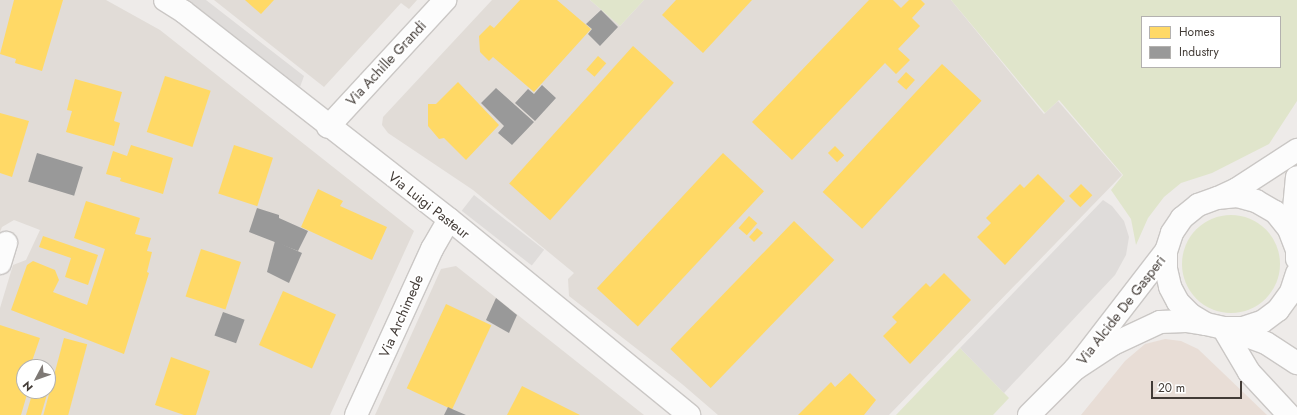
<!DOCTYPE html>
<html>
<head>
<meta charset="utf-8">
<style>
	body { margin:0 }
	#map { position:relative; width:1297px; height:415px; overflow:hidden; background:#eeebe9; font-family:Jost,sans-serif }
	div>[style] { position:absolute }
	.residential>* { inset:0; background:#e1dcd7 }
	.commercial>* { inset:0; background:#e8ddd6 }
	.green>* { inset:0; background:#e0e5cb }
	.round { border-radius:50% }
	.parking>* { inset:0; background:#dfdcda; transform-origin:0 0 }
	.homes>* { inset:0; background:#ffd966; transform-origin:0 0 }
	.industry>* { inset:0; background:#999; transform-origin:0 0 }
	.roads { filter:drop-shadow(1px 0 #cac7c5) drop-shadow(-1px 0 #cac7c5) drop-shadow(0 1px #cac7c5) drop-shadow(0 -1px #cac7c5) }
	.minor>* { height:22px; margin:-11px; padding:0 11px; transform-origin:11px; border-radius:11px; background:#fcfcfc }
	span { translate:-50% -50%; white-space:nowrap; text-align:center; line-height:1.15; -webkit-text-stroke:4px #fff; paint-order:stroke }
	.street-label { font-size:14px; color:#423b36 }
	.legend { position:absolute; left:1141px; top:16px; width:140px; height:52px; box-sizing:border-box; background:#fff; border:1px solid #b3b1af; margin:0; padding:5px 7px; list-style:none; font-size:12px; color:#423b36 }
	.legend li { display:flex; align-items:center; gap:8px; height:20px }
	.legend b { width:20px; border:1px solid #b3b1af }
	.north { position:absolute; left:16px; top:359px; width:40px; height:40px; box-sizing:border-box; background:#fff; border:1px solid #b3b1af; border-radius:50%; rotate:229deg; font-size:11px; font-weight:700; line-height:16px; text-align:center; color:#423b36 }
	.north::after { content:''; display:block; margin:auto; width:14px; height:18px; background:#7e7975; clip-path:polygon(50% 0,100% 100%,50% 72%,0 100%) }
	.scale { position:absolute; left:1151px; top:381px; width:91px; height:18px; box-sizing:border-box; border:2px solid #423b36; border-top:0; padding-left:5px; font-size:12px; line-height:14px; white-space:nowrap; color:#423b36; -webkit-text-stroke:3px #fff; paint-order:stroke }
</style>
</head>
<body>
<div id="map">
	<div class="residential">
		<div style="clip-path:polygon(evenodd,0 0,106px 0,160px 30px,414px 231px,330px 415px,0 415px,0 308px,13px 265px,26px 260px,40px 230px,14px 220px,2px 227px,0 232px,0 0,24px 367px,48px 367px,48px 391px,24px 391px,24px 367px)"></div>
		<div style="clip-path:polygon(214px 0,417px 0,409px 9px,401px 3px,324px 87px)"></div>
		<div style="clip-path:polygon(492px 0,590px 0,620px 26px,644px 0,951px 0,1044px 114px,1058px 101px,1122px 175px,889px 415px,718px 415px,682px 384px,569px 296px,568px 279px,574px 273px,473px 190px,388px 133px,382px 125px,383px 117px)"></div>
		<div style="clip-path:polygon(456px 266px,644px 415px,375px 415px,441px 269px)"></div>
	</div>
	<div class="commercial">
		<div style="clip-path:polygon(1165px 339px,1181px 341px,1198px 349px,1267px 415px,1081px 415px,1125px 361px,1145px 344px)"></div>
	</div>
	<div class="green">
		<div style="clip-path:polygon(590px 0,644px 0,620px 26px)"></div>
		<div style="clip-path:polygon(evenodd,951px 0,1297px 0,1297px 101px,1269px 144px,1212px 173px,1181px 183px,1164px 197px,1148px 218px,1136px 245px,1131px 219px,1111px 190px,1123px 175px,1059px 100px,1045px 113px,951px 0,1142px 17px,1280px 17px,1280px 67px,1142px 67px,1142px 17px)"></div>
		<div class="round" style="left:1182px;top:215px;width:98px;height:98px"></div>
		<div style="clip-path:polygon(960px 348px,1009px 398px,993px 415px,896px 415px)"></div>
	</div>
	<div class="parking">
		<div style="clip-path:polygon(187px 0,206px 0,304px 76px,300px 87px)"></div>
		<div style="left:474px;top:195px;width:89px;height:20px;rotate:38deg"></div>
		<div style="clip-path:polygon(1103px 200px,1112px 206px,1124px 221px,1129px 237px,1126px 255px,1115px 275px,1004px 393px,960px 348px)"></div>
	</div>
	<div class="homes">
		<div style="clip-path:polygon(14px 0,63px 0,42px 71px,15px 63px,16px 59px,0 54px)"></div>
		<div style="clip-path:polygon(245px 0,274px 0,261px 14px)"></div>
		<div style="clip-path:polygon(520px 0,557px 0,591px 29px,534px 92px,493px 57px,489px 61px,480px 52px,479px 36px,490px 25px,494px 28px)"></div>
		<div style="clip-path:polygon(676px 0,752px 0,703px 53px,662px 15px)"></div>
		<div style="clip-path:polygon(869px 0,893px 0,901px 8px,909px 0,921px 0,925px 4px,912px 18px,920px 26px,898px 49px,910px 60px,896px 74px,885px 63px,792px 160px,752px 122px)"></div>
		<div style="left:633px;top:46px;width:55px;height:185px;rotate:42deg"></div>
		<div style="left:598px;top:56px;width:11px;height:18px;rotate:41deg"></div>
		<div style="left:942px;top:64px;width:54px;height:175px;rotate:43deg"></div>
		<div style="left:906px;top:72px;width:12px;height:13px;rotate:42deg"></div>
		<div style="left:165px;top:76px;width:48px;height:59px;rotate:18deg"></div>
		<div style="clip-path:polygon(75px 79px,122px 92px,114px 121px,120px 123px,114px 146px,66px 132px,72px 111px,67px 110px)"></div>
		<div style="clip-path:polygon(458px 82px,499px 125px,466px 160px,444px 138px,439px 139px,428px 126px,428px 104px,436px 104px)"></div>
		<div style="clip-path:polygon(0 113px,29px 121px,12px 177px,0 173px)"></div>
		<div style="clip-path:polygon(131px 145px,173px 158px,163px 194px,120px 181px,121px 178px,106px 174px,113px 151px,127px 156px)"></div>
		<div style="left:234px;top:145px;width:41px;height:51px;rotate:18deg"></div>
		<div style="left:835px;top:146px;width:13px;height:10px;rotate:45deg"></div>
		<div style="left:723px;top:153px;width:56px;height:185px;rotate:43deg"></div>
		<div style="clip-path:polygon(1038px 174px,1065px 201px,1005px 265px,977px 237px,991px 223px,986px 218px,1020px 184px,1024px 188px)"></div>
		<div style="left:1081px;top:184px;width:16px;height:17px;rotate:45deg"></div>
		<div style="clip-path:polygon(318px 189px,343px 201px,340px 206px,387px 227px,372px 260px,301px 227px)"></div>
		<div style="clip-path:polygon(86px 201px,140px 218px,135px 234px,151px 238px,147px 251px,152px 252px,147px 272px,149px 273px,124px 354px,11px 310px,27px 265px,33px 261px,55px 270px,59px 280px,53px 292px,87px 305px,105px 249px,74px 238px)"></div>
		<div style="left:749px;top:216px;width:11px;height:16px;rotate:41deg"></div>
		<div style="left:794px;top:221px;width:56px;height:178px;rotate:44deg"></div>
		<div style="clip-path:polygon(757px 228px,763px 233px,754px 242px,749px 237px)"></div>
		<div style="clip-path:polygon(43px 236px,98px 255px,88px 285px,65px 277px,71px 258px,39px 247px)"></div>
		<div style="left:201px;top:249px;width:42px;height:50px;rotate:18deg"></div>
		<div style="clip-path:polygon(944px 273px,971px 300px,910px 364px,883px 336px,897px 322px,892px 317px,926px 283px,930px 287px)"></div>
		<div style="left:283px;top:291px;width:58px;height:59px;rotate:24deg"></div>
		<div style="left:446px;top:304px;width:50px;height:93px;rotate:25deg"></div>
		<div style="clip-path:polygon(0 325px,40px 338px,30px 367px,24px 367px,24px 391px,28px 391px,21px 415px,0 415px)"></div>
		<div style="left:64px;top:338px;width:24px;height:80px;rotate:15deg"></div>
		<div style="clip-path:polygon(171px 357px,210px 371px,196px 415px,184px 415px,155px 405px)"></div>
		<div style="clip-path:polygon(850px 373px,876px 400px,864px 415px,798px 415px,831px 382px,835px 387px)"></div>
		<div style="clip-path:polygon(522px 386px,580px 415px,507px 415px)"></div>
		<div style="clip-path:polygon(33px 391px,48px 391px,41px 415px,26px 415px)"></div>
	</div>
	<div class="industry">
		<div style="clip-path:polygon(601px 10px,618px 27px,600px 46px,588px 34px,592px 29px,586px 24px)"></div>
		<div style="clip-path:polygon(542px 85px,556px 98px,535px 121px,515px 103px,528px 89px,534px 94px)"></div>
		<div style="clip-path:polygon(496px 88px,534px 122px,512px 145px,498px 133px,504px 126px,481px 103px)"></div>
		<div style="left:37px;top:153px;width:48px;height:30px;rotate:17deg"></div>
		<div style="clip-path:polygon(257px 208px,279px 215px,279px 218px,308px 231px,298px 251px,249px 232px)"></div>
		<div style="clip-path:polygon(275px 241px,302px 253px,289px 283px,267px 272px)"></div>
		<div style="clip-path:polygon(496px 298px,517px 315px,509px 333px,486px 320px)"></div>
		<div style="left:223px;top:312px;width:23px;height:25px;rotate:20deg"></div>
		<div style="clip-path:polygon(448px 407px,452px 409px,466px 415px,444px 415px)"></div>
	</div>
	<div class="roads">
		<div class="minor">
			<div style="left:165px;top:0;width:22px;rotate:32deg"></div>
			<div style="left:184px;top:12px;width:336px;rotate:38deg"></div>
			<div style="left:449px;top:219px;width:310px;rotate:39.2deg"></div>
			<div style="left:328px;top:127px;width:173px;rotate:-47.3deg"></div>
			<div style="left:1220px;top:197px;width:19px;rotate:-25deg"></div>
			<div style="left:1237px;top:189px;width:72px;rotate:-33deg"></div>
			<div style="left:1296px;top:240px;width:21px;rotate:-98deg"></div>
			<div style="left:1293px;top:219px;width:42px;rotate:-84.6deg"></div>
			<div style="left:1166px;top:251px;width:149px;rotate:127.6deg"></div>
			<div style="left:1075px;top:369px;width:45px;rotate:-33.3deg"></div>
			<div style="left:1113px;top:344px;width:52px;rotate:-25.1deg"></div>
			<div style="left:1160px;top:322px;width:26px;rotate:-2deg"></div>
			<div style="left:1186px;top:321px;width:19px;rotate:9deg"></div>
			<div style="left:1297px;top:259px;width:9px;rotate:-90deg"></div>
			<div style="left:1297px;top:250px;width:22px;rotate:-111deg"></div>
			<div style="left:1289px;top:229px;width:22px;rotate:-129deg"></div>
			<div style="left:1275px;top:212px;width:22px;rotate:-150deg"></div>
			<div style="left:1256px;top:201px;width:20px;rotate:-165deg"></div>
			<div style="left:1237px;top:196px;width:20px;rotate:174deg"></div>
			<div style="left:1217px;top:198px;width:20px;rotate:160deg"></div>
			<div style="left:1198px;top:205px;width:21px;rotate:141deg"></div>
			<div style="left:1182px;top:218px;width:18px;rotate:124deg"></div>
			<div style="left:1172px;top:233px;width:19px;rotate:108deg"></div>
			<div style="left:1166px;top:251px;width:18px;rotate:90deg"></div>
			<div style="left:1166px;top:269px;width:18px;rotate:77deg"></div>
			<div style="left:1170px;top:287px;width:17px;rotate:62deg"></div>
			<div style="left:1178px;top:302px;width:18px;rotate:45deg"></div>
			<div style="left:1191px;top:315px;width:17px;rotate:31deg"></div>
			<div style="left:1206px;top:324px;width:17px;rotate:13deg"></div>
			<div style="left:1223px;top:328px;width:20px"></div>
			<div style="left:1243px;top:328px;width:20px;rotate:-18deg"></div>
			<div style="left:1262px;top:322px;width:20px;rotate:-37deg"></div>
			<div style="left:1278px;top:310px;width:22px;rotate:-54deg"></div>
			<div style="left:1291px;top:292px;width:20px;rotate:-72deg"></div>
			<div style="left:0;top:263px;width:21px;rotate:-73deg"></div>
			<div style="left:1223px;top:328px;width:51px;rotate:59.4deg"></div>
			<div style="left:1249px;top:372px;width:59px;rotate:47.1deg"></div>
			<div style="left:1230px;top:330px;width:38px;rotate:20deg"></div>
			<div style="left:1266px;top:343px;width:37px;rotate:33deg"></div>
			<div style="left:356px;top:415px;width:183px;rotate:-65.4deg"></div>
			<div style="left:432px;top:249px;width:34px;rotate:-60deg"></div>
			<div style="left:1029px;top:415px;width:65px;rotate:-45deg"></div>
		</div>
	</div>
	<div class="street-label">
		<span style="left:386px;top:63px;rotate:-47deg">Via Achille Grandi</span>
		<span style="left:429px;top:205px;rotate:38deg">Via Luigi Pasteur</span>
		<span style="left:1121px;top:310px;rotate:-52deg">Via Alcide De Gasperi</span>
		<span style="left:401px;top:316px;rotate:-66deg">Via Archimede</span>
	</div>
	<ul class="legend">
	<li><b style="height:11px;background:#ffd966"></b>Homes</li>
	<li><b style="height:11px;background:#999"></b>Industry</li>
	</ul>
	<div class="north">N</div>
	<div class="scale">20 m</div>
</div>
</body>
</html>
